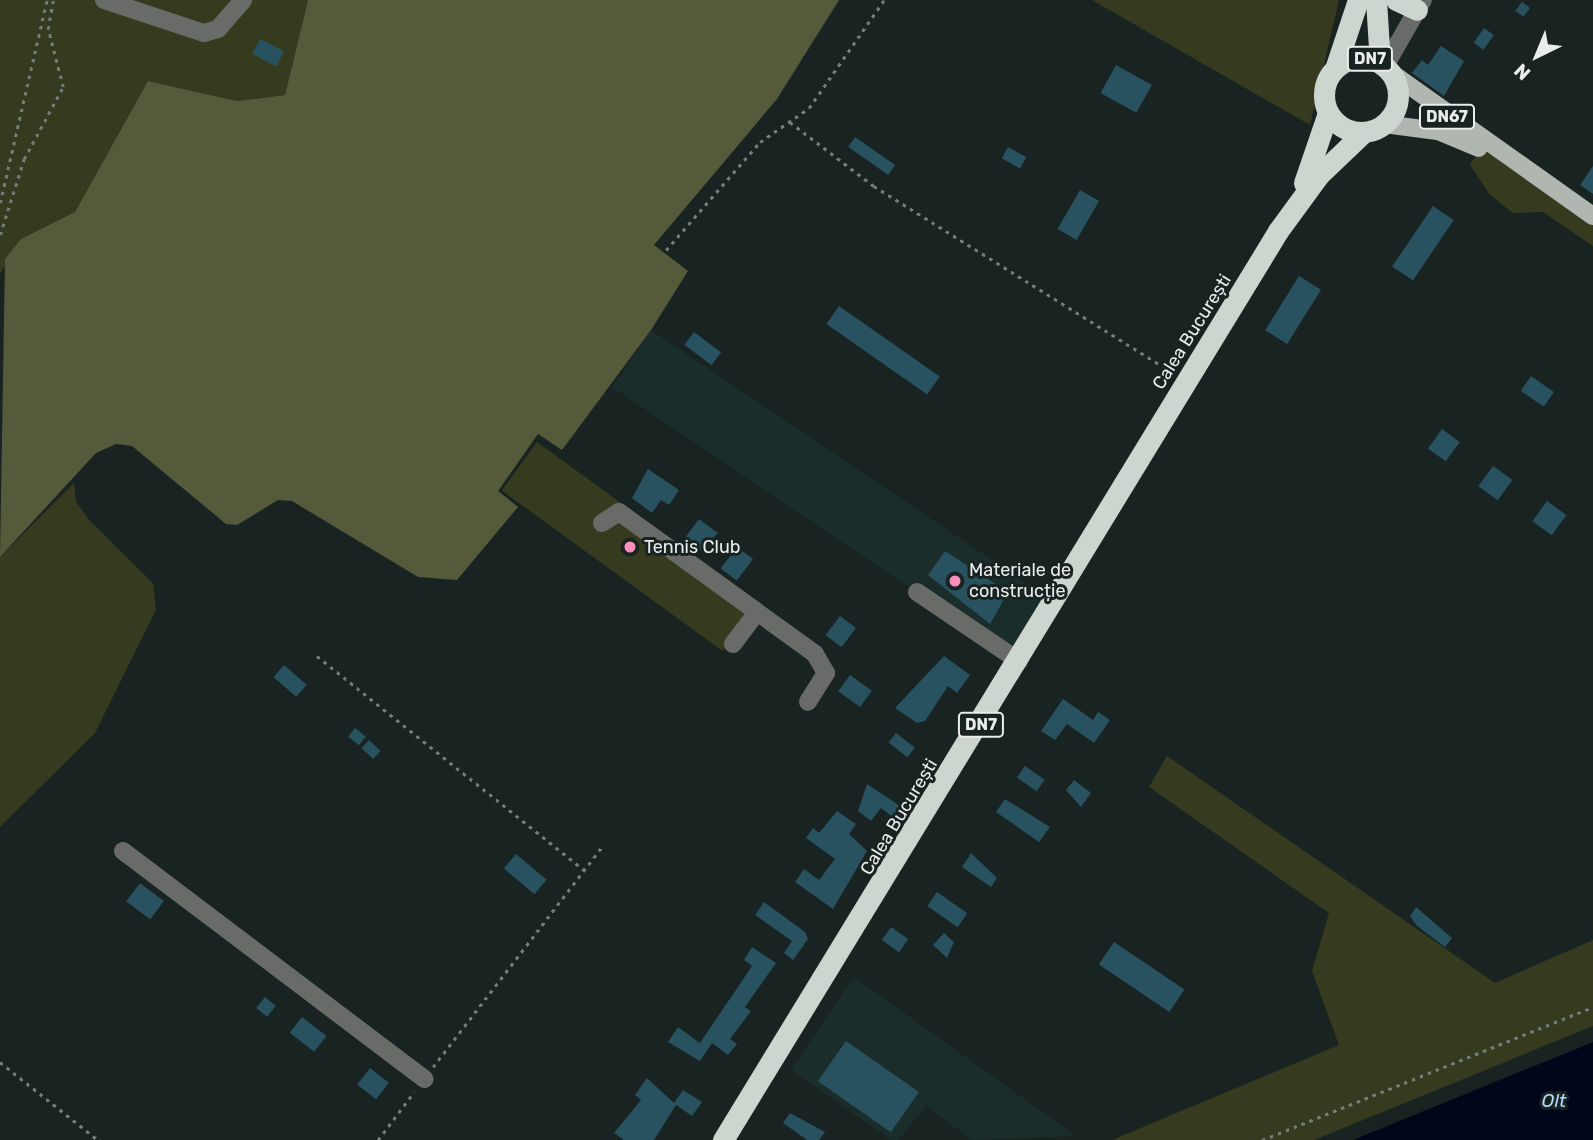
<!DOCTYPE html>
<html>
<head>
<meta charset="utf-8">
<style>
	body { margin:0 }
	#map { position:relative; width:1593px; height:1140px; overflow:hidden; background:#192321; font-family:Rubik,sans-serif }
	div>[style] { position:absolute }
	.built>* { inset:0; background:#1b2d2a; transform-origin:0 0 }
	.green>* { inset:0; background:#363b20; transform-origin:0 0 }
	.forest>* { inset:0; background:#555b3a }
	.water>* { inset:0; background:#00071b }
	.pier>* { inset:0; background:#192321 }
	.building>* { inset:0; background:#28525f; transform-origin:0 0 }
	.path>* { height:2.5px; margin-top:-1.25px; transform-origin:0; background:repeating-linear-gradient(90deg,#747d7b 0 3.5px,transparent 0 8.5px) }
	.minor>* { height:18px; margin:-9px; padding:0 9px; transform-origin:9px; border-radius:9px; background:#686b68 }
	.major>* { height:18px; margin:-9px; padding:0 9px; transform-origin:9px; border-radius:9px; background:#b0b7b1 }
	.highway>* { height:21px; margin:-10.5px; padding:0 10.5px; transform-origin:10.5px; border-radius:10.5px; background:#cdd6ce }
	.highway>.ring { margin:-10.5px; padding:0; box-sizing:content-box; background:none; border:21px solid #cdd6ce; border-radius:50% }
	.dots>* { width:19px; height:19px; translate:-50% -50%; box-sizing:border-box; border:4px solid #192321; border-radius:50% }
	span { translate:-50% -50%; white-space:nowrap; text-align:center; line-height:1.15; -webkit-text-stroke:6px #192321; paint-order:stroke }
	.shield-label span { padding:2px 5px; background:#192321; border:2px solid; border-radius:5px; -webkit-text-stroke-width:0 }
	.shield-label { font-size:16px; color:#e8eeed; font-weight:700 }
	.street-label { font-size:18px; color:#e8eeed }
	.poi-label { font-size:18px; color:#e8eeed }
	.left { translate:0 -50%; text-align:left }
	.water-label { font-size:19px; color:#b5d6fd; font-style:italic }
	.north { position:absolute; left:1502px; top:21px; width:70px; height:70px; -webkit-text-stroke:5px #192321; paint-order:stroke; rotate:223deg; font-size:19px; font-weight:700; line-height:28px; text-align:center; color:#e8eeed }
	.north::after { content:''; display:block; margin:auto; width:24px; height:32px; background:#e8eeed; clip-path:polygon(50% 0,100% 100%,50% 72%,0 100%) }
</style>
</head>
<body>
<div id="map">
	<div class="built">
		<div style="left:651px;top:330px;width:480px;height:69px;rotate:34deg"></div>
		<div style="clip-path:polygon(854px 977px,1076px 1136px,972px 1140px,926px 1106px,898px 1140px,891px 1140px,791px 1070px)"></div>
	</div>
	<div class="green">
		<div style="clip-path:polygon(0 0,308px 0,285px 95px,237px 101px,148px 81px,75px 212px,21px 239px,0 274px)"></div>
		<div style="clip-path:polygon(1092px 0,1339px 0,1310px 125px)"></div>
		<div style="clip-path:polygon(1488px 137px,1593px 208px,1593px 246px,1543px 212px,1513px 213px,1490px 195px,1470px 165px)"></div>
		<div style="left:537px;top:442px;width:273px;height:60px;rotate:36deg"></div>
		<div style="clip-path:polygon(74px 483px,76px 502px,91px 522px,153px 583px,156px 610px,95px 733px,0 827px,0 557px)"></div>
		<div style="clip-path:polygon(1167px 756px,1495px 983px,1593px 940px,1593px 1026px,1314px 1140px,1112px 1140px,1339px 1045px,1312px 971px,1329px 913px,1149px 787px)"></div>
	</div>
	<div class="forest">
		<div style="clip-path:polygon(308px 0,839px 0,777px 99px,654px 245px,688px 271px,651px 330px,562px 450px,538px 434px,498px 491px,518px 507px,457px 580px,418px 577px,292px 501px,278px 500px,237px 525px,226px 524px,132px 446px,116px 444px,96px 453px,0 557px,5px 259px,21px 239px,75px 212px,148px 81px,237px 101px,285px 95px)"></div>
	</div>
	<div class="water">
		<div style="clip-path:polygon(1593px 1042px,1593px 1140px,1353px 1140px)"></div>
	</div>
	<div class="pier">
		<div style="clip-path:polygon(1593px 1039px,1593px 1042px,1350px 1140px,1352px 1137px)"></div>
	</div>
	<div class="building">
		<div style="left:1522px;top:2px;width:10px;height:11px;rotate:37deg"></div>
		<div style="left:1484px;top:28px;width:12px;height:18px;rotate:35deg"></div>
		<div style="left:260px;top:39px;width:27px;height:17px;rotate:27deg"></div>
		<div style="clip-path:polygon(1441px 46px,1464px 61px,1444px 96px,1412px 73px,1422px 60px,1428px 65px)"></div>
		<div style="left:1116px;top:65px;width:41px;height:32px;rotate:29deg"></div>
		<div style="left:855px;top:137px;width:49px;height:12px;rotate:35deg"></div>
		<div style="left:1008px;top:147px;width:21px;height:13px;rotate:29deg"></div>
		<div style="clip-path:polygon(1593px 166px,1593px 194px,1580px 185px)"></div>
		<div style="left:1080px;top:190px;width:22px;height:45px;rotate:30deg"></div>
		<div style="left:1433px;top:206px;width:25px;height:73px;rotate:34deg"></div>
		<div style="left:1299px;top:276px;width:26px;height:64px;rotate:32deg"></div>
		<div style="left:839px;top:306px;width:123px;height:22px;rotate:35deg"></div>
		<div style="left:694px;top:332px;width:34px;height:16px;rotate:37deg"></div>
		<div style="left:1531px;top:376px;width:28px;height:18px;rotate:35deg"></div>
		<div style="left:1442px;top:429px;width:22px;height:24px;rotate:36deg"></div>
		<div style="left:1493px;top:466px;width:24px;height:25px;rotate:36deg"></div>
		<div style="clip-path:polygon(648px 469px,679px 490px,669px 505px,661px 500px,652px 513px,632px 498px)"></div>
		<div style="left:1547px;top:501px;width:24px;height:25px;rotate:36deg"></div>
		<div style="clip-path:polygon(699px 519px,718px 533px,696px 554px,681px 543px)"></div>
		<div style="left:737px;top:547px;width:20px;height:27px;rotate:37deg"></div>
		<div style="clip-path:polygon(945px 551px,1008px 592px,990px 624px,928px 575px)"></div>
		<div style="left:840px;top:616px;width:20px;height:24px;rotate:37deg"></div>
		<div style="clip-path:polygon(944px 656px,970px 675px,957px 693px,948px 686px,925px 721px,917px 723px,895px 708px)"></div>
		<div style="left:284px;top:665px;width:30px;height:16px;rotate:41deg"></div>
		<div style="left:850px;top:675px;width:27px;height:20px;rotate:36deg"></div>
		<div style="clip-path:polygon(1063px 699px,1093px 720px,1098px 712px,1110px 720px,1094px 743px,1067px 724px,1055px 740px,1041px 731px)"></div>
		<div style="left:355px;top:728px;width:14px;height:11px;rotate:39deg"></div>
		<div style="left:896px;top:733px;width:24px;height:12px;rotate:38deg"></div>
		<div style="left:369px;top:740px;width:16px;height:11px;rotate:43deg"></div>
		<div style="left:1025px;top:766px;width:24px;height:14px;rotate:35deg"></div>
		<div style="clip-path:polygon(1074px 780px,1091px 793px,1081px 807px,1066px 790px)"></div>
		<div style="clip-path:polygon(867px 784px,903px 808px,895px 819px,881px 808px,871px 821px,858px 811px)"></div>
		<div style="clip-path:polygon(1005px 799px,1050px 827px,1039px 842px,996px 812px)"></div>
		<div style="clip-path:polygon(837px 811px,856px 824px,849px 834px,867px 851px,833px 909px,795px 882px,804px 869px,819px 880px,835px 859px,806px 838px,813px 828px,819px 833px)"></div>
		<div style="clip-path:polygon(971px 853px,997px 878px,991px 887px,962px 867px)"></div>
		<div style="left:516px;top:854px;width:40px;height:19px;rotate:40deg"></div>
		<div style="left:140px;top:883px;width:30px;height:23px;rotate:37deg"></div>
		<div style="left:937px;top:892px;width:37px;height:17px;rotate:35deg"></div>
		<div style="clip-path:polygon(764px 902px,805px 932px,808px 939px,793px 960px,784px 953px,792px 941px,755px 915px)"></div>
		<div style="clip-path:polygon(1416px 907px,1452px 938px,1445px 947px,1417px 926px,1410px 916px)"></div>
		<div style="left:891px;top:927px;width:21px;height:16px;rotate:35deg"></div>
		<div style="clip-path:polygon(944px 933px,954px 942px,947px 958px,933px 945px)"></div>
		<div style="left:1114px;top:942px;width:85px;height:27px;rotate:34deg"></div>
		<div style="clip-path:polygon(752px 947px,776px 963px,745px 1007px,751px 1011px,730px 1039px,737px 1044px,728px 1055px,712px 1043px,700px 1061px,668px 1042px,678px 1027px,700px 1043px,752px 966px,744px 960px)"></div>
		<div style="left:265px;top:997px;width:14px;height:14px;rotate:39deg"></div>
		<div style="left:302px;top:1017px;width:31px;height:20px;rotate:38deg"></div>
		<div style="left:846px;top:1041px;width:89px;height:49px;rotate:35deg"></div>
		<div style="left:370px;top:1068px;width:24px;height:21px;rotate:38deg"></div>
		<div style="clip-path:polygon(647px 1078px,674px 1103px,683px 1090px,702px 1102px,692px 1116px,676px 1105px,654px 1140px,624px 1140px,614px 1133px,641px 1100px,635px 1095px)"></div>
		<div style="clip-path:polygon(790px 1113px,825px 1132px,819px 1140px,807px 1140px,783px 1123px)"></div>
	</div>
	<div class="path">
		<div style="left:790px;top:122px;width:106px;rotate:37.3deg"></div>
		<div style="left:874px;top:186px;width:353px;rotate:32deg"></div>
		<div style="left:0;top:203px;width:208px;rotate:-77deg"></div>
		<div style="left:0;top:235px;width:80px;rotate:-72.5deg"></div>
		<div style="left:24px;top:159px;width:82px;rotate:-61.6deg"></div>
		<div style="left:63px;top:87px;width:60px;rotate:-104.5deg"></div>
		<div style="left:48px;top:29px;width:29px;rotate:-80deg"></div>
		<div style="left:666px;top:250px;width:143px;rotate:-49deg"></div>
		<div style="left:760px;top:142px;width:60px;rotate:-34.8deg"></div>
		<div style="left:809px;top:108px;width:131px;rotate:-55.2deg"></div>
		<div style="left:317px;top:656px;width:342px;rotate:38.7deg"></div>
		<div style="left:0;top:1062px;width:125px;rotate:38.5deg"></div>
		<div style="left:433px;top:1067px;width:276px;rotate:-52.5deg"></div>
		<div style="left:378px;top:1140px;width:60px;rotate:-53.1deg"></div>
		<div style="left:1262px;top:1140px;width:357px;rotate:-21.9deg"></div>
	</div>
	<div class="minor">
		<div style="left:104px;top:0;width:105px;rotate:18.3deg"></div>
		<div style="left:204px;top:33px;width:15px;rotate:-16deg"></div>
		<div style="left:218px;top:29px;width:38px;rotate:-49deg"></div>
		<div style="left:1385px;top:66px;width:76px;rotate:-60.1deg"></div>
		<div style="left:602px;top:523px;width:20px;rotate:-33deg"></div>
		<div style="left:619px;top:512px;width:242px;rotate:35.9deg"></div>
		<div style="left:815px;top:654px;width:22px;rotate:60deg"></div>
		<div style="left:826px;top:673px;width:34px;rotate:122deg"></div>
		<div style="left:917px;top:592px;width:123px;rotate:34.1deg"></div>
		<div style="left:733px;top:644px;width:40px;rotate:-53deg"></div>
		<div style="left:123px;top:851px;width:378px;rotate:37.1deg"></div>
	</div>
	<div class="major">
		<div style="left:1393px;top:74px;width:245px;rotate:35.4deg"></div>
		<div style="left:1384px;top:124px;width:54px;rotate:7.4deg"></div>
		<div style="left:1438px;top:131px;width:44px;rotate:22.5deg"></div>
	</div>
	<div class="highway">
		<div style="left:1376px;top:0;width:63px;rotate:86.4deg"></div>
		<div style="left:1396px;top:0;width:23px;rotate:25deg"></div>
		<div class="ring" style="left:1324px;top:58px;width:53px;height:53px"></div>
		<div style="left:1336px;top:66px;width:70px;rotate:-71.6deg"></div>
		<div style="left:1304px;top:183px;width:74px;rotate:-71.1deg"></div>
		<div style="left:723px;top:1140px;width:1065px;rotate:-58.59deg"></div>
		<div style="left:1278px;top:231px;width:69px;rotate:-53.8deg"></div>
		<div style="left:1319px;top:175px;width:62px;rotate:-43.7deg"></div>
	</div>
	<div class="dots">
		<div style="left:630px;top:547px;background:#ff8eba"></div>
		<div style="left:955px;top:581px;background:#ff8eba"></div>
	</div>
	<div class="shield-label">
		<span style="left:1370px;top:59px">DN7</span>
		<span style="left:1447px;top:117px">DN67</span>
		<span style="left:981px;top:725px">DN7</span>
	</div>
	<div class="street-label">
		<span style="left:1192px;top:332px;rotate:-58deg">Calea București</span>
		<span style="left:899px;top:817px;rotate:-59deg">Calea București</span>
	</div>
	<div class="poi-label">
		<span class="left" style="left:644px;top:547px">Tennis Club</span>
		<span class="left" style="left:969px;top:581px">Materiale de<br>construcție</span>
	</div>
	<div class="water-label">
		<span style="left:1554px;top:1101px">Olt</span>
	</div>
	<div class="north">N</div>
</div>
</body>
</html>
